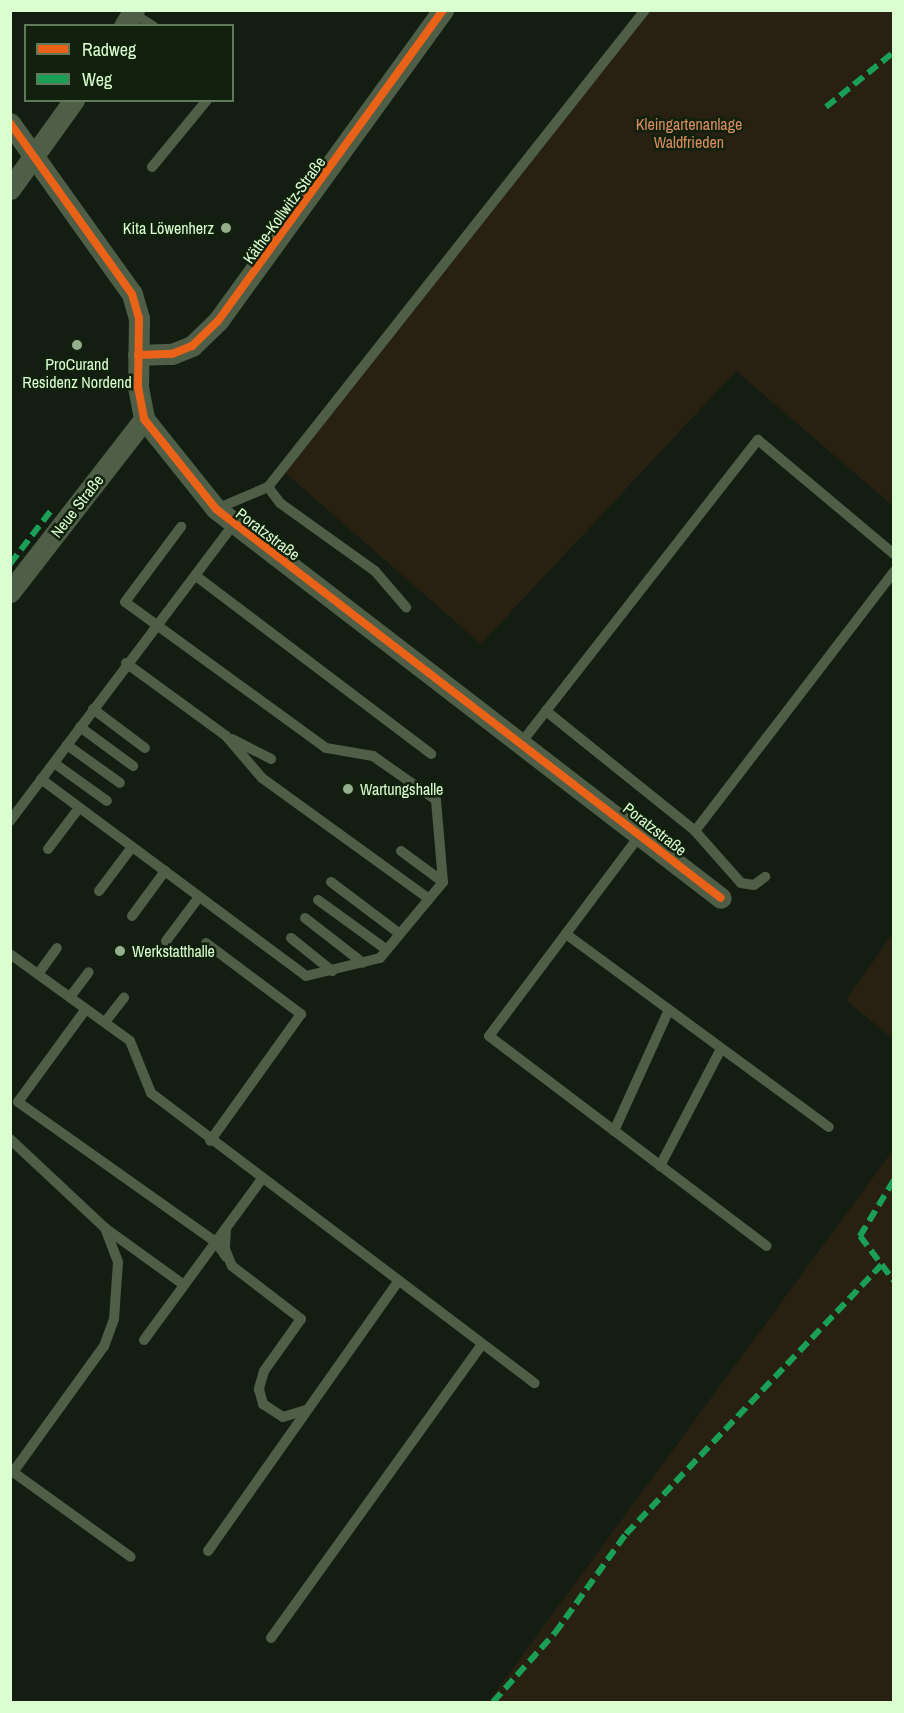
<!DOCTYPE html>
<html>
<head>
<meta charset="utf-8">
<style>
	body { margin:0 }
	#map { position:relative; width:904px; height:1713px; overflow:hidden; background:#141d12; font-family:"Archivo Narrow",sans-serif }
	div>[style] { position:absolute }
	.green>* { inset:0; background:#282011 }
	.service>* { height:10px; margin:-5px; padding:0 5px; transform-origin:5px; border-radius:5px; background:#4e5e47 }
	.minor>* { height:21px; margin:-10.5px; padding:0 10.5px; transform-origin:10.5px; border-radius:10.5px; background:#4e5e47 }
	.quiet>* { height:6px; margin-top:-3px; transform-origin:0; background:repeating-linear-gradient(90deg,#1a9f57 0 12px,transparent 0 18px) }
	.cycleway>* { height:8px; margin:-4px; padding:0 4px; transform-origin:4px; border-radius:4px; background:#ea6118 }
	.dots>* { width:16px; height:16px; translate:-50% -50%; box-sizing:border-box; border:3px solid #11210e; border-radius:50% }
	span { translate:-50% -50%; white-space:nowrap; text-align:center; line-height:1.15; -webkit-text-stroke:5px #11210e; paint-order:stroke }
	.park-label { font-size:16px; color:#dc8e5d }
	.street-label { font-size:16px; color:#dafecf }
	.poi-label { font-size:16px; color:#dafecf }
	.right { translate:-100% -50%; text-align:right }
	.left { translate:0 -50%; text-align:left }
	.frame { position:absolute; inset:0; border:12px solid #dafecf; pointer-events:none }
	.legend { position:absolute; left:24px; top:24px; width:210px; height:78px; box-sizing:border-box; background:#11210e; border:2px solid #61795b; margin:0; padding:8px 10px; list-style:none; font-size:18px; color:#dafecf }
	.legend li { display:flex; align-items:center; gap:12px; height:30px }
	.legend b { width:30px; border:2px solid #61795b }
</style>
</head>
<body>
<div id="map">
	<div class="green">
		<div style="clip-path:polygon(643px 11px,893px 11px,893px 506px,736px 371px,481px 644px,282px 470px)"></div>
		<div style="clip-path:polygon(893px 933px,893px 1039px,846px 1000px)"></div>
		<div style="clip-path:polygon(893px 1150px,893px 1702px,488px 1702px)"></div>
	</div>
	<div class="service">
		<div style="left:132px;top:13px;width:25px;rotate:32deg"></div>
		<div style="left:152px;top:167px;width:87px;rotate:-50.6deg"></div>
		<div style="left:268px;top:487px;width:20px;rotate:53deg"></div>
		<div style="left:280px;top:503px;width:117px;rotate:35.6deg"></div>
		<div style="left:375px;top:571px;width:48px;rotate:49.3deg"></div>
		<div style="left:216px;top:509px;width:56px;rotate:-22.9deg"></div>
		<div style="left:268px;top:487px;width:608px;rotate:-51.68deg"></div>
		<div style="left:196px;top:576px;width:295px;rotate:37.1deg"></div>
		<div style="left:126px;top:663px;width:124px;rotate:36.1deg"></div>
		<div style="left:226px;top:736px;width:55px;rotate:49.4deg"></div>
		<div style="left:262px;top:778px;width:206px;rotate:35.9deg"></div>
		<div style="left:93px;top:709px;width:65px;rotate:36.9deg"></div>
		<div style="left:546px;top:711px;width:191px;rotate:38.8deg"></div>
		<div style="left:695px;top:831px;width:327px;rotate:-52.5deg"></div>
		<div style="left:80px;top:727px;width:66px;rotate:36.3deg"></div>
		<div style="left:232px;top:739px;width:44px;rotate:27.1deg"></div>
		<div style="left:521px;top:743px;width:385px;rotate:-52deg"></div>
		<div style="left:758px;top:440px;width:177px;rotate:40deg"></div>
		<div style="left:67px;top:745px;width:65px;rotate:35.6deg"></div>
		<div style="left:54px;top:763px;width:65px;rotate:35.6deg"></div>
		<div style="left:41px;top:779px;width:330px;rotate:36.6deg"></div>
		<div style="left:306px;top:976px;width:76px;rotate:-13.7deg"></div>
		<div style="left:380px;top:958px;width:99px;rotate:-50.3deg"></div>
		<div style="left:443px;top:882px;width:82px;rotate:-94.9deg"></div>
		<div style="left:436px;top:800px;width:77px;rotate:-145.1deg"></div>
		<div style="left:373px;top:756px;width:48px;rotate:-170.3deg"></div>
		<div style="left:326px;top:748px;width:248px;rotate:-144deg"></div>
		<div style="left:125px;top:602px;width:94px;rotate:-53.3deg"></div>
		<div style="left:10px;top:821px;width:369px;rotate:-53deg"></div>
		<div style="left:695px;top:831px;width:69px;rotate:48.5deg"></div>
		<div style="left:741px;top:883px;width:13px;rotate:9deg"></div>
		<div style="left:754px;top:885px;width:14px;rotate:-36deg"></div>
		<div style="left:640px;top:835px;width:251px;rotate:126.9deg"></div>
		<div style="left:489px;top:1036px;width:348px;rotate:37.1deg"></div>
		<div style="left:48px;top:849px;width:51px;rotate:-52.9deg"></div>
		<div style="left:401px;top:851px;width:52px;rotate:36.4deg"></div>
		<div style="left:331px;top:882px;width:86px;rotate:37deg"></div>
		<div style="left:99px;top:891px;width:55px;rotate:-53.1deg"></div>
		<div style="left:318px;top:900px;width:85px;rotate:35.9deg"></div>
		<div style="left:132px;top:916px;width:56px;rotate:-53.7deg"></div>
		<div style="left:305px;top:918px;width:73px;rotate:37.8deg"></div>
		<div style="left:566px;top:934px;width:326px;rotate:36.3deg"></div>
		<div style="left:291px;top:938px;width:53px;rotate:38.8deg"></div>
		<div style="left:166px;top:941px;width:55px;rotate:-53.1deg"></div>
		<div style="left:206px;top:943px;width:119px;rotate:36.8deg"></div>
		<div style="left:301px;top:1014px;width:156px;rotate:125.6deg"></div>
		<div style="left:10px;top:954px;width:148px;rotate:35.9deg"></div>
		<div style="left:130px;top:1041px;width:56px;rotate:68deg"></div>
		<div style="left:151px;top:1093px;width:481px;rotate:37.1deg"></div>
		<div style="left:38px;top:974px;width:32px;rotate:-54deg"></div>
		<div style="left:70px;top:997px;width:31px;rotate:-53deg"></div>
		<div style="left:86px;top:1009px;width:115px;rotate:126.2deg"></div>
		<div style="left:18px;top:1102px;width:242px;rotate:35.3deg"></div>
		<div style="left:216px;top:1242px;width:18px;rotate:56deg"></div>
		<div style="left:105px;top:1022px;width:31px;rotate:-52deg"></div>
		<div style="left:614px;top:1131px;width:133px;rotate:-65.6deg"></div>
		<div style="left:10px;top:1139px;width:130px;rotate:43.1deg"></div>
		<div style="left:105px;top:1228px;width:97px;rotate:35.8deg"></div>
		<div style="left:660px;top:1166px;width:132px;rotate:-62.5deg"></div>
		<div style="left:105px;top:1228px;width:36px;rotate:69deg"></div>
		<div style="left:118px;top:1262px;width:57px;rotate:94deg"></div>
		<div style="left:114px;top:1319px;width:29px;rotate:110deg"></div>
		<div style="left:104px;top:1346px;width:155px;rotate:125.8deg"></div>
		<div style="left:13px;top:1472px;width:145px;rotate:35.8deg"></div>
		<div style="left:226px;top:1228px;width:21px;rotate:93deg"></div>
		<div style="left:225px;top:1249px;width:18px;rotate:68deg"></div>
		<div style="left:232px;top:1266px;width:87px;rotate:37.5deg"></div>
		<div style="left:301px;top:1319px;width:64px;rotate:125.4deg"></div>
		<div style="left:264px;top:1371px;width:19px;rotate:106deg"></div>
		<div style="left:259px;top:1389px;width:16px;rotate:75deg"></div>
		<div style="left:263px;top:1404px;width:24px;rotate:33deg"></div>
		<div style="left:283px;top:1417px;width:24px;rotate:-17deg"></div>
		<div style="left:144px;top:1340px;width:198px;rotate:-53.8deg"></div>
		<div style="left:208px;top:1551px;width:329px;rotate:-54.8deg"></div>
		<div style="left:271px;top:1638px;width:362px;rotate:-54.3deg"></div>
	</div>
	<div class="minor">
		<div style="left:124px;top:26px;width:19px;rotate:-58deg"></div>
		<div style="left:10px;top:123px;width:210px;rotate:54.5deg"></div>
		<div style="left:132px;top:294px;width:25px;rotate:74deg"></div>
		<div style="left:139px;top:318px;width:69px;rotate:90.8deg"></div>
		<div style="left:138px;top:387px;width:33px;rotate:79deg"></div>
		<div style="left:144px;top:419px;width:115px;rotate:51.3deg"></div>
		<div style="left:216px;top:509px;width:637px;rotate:37.61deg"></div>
		<div style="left:10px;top:189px;width:110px;rotate:-54.3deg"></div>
		<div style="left:138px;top:355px;width:34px;rotate:-2deg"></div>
		<div style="left:172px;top:354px;width:22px;rotate:-22deg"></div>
		<div style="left:192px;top:346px;width:36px;rotate:-44deg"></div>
		<div style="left:218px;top:321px;width:384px;rotate:-54.1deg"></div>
		<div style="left:10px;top:592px;width:219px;rotate:-52.2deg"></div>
	</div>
	<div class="quiet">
		<div style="left:826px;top:107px;width:87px;rotate:-39deg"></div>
		<div style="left:10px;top:564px;width:71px;rotate:-52.5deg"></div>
		<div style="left:894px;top:1180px;width:66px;rotate:121.3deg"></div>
		<div style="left:860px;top:1236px;width:56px;rotate:52.9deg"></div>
		<div style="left:493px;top:1702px;width:93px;rotate:-48.1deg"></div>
		<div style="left:555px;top:1633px;width:122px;rotate:-54.4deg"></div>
		<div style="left:626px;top:1534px;width:371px;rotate:-46.5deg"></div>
	</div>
	<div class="cycleway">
		<div style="left:10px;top:123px;width:210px;rotate:54.5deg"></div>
		<div style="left:132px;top:294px;width:25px;rotate:74deg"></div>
		<div style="left:139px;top:318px;width:69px;rotate:90.8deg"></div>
		<div style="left:138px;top:387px;width:33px;rotate:79deg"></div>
		<div style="left:144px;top:419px;width:115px;rotate:51.3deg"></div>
		<div style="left:216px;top:509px;width:637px;rotate:37.61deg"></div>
		<div style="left:138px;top:355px;width:34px;rotate:-2deg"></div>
		<div style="left:172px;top:354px;width:22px;rotate:-22deg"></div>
		<div style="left:192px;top:346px;width:36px;rotate:-44deg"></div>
		<div style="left:218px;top:321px;width:384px;rotate:-54.1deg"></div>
	</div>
	<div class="dots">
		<div style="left:226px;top:228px;background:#95af8d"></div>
		<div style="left:77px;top:345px;background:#95af8d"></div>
		<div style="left:348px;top:789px;background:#95af8d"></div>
		<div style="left:120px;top:951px;background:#95af8d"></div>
	</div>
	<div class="park-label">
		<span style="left:689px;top:133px">Kleingartenanlage<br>Waldfrieden</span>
	</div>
	<div class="street-label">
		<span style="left:284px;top:210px;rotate:-54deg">Käthe-Kollwitz-Straße</span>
		<span style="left:77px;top:506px;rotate:-52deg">Neue Straße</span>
		<span style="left:268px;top:534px;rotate:37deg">Poratzstraße</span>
		<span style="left:655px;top:829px;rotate:38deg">Poratzstraße</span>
	</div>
	<div class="poi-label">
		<span class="right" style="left:214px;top:228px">Kita Löwenherz</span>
		<span style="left:77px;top:373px">ProCurand<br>Residenz Nordend</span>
		<span class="left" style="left:360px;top:789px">Wartungshalle</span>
		<span class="left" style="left:132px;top:951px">Werkstatthalle</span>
	</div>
	<div class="frame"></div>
	<ul class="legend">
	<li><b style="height:8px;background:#ea6118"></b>Radweg</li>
	<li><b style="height:8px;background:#1a9f57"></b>Weg</li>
	</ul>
</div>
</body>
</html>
